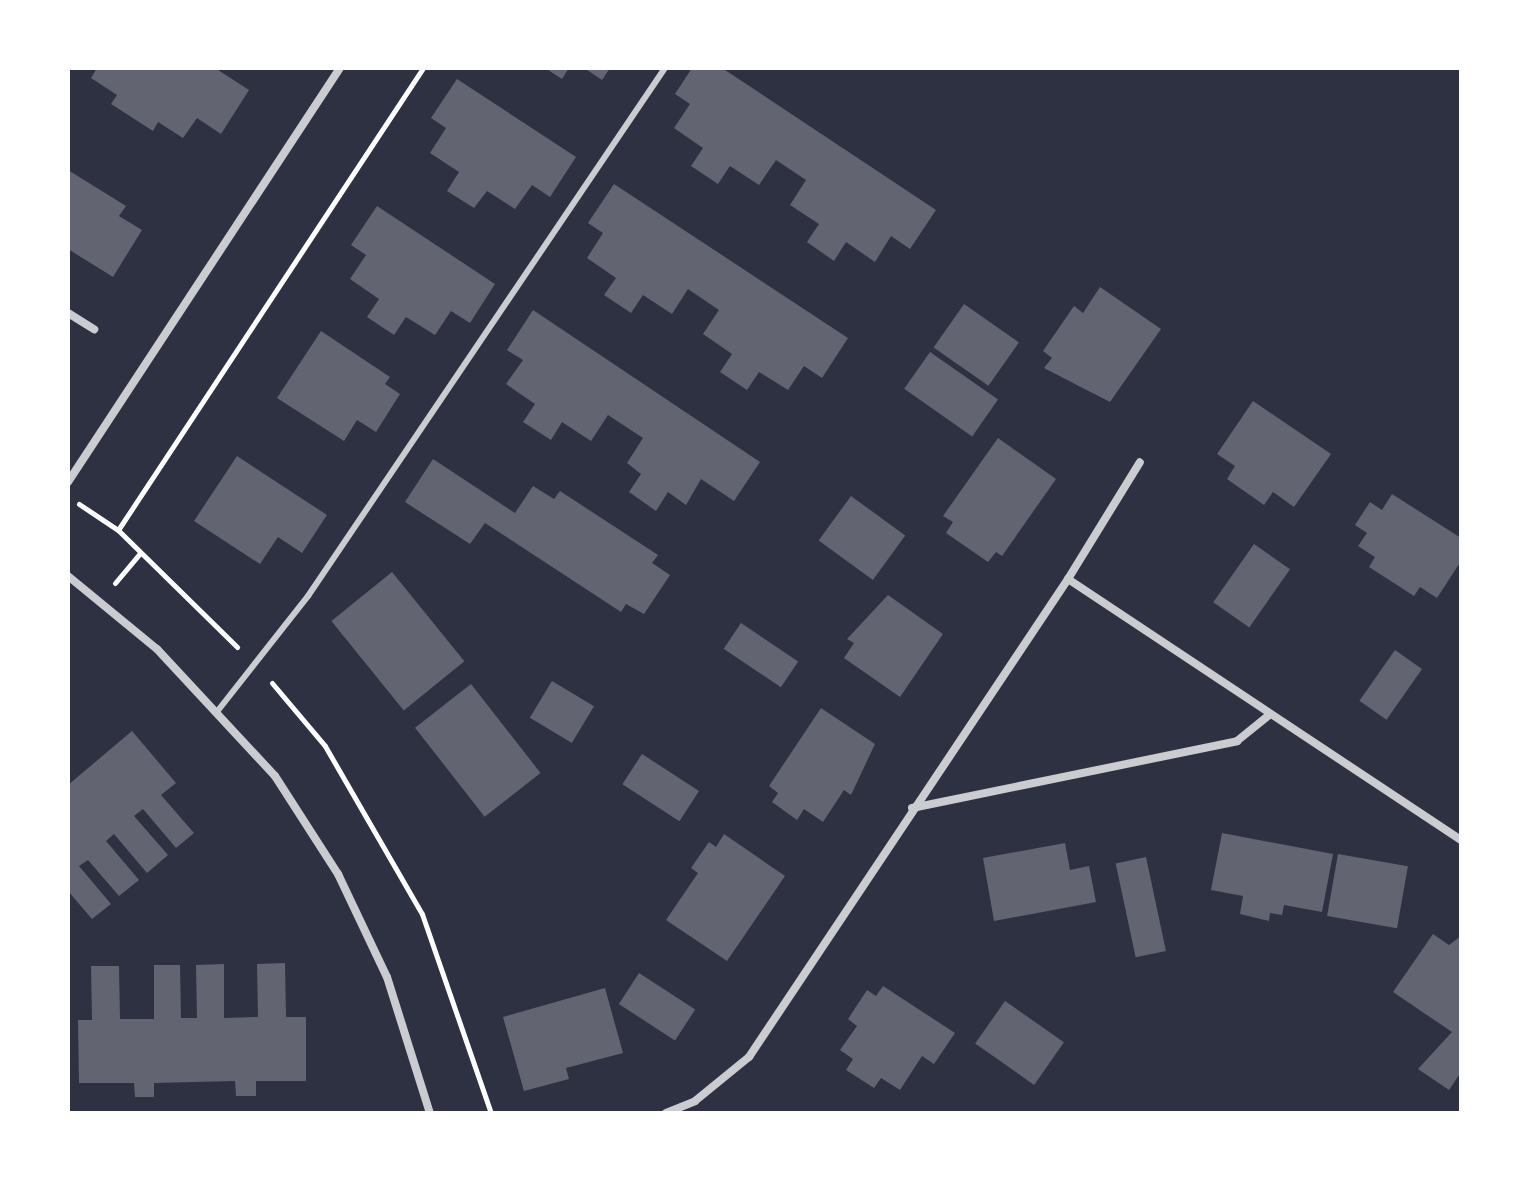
<!DOCTYPE html>
<html>
<head>
<meta charset="utf-8">
<style>
	body { margin:0 }
	#map { position:relative; width:1529px; height:1181px; overflow:hidden; background:#2d3142; font-family:Figtree,sans-serif }
	div>[style] { position:absolute }
	.building>* { inset:0; background:#626471; transform-origin:0 0 }
	.path>* { height:5px; margin:-2.5px; padding:0 2.5px; transform-origin:2.5px; border-radius:2.5px; background:#fff }
	.service>* { height:6px; margin:-3px; padding:0 3px; transform-origin:3px; border-radius:3px; background:#caccd0 }
	.minor>* { height:8px; margin:-4px; padding:0 4px; transform-origin:4px; border-radius:4px; background:#caccd0 }
	span { translate:-50% -50%; white-space:nowrap; text-align:center; line-height:1.15; -webkit-text-stroke:8px #fff; paint-order:stroke }
	.frame { position:absolute; inset:0; border:70px solid #fff; pointer-events:none }
</style>
</head>
<body>
<div id="map">
	<div class="building">
		<div style="clip-path:polygon(97px 68px,215px 68px,249px 90px,221px 134px,197px 118px,183px 138px,158px 122px,153px 131px,111px 104px,117px 95px,91px 78px)"></div>
		<div style="clip-path:polygon(545px 68px,569px 68px,562px 79px)"></div>
		<div style="clip-path:polygon(584px 68px,610px 68px,602px 80px)"></div>
		<div style="clip-path:polygon(692px 68px,722px 68px,936px 210px,910px 249px,891px 236px,875px 262px,846px 242px,834px 261px,807px 242px,819px 224px,790px 205px,806px 180px,776px 160px,759px 185px,730px 166px,718px 184px,691px 166px,703px 148px,674px 128px,690px 104px,675px 94px)"></div>
		<div style="clip-path:polygon(457px 79px,576px 157px,550px 197px,532px 185px,515px 209px,487px 191px,474px 208px,447px 191px,459px 172px,430px 153px,446px 128px,431px 118px)"></div>
		<div style="clip-path:polygon(68px 170px,126px 206px,119px 216px,142px 230px,113px 277px,68px 249px)"></div>
		<div style="clip-path:polygon(614px 184px,848px 338px,822px 378px,804px 366px,788px 390px,759px 372px,747px 390px,720px 372px,732px 354px,703px 334px,719px 310px,688px 289px,672px 314px,643px 295px,631px 313px,604px 295px,616px 278px,587px 258px,603px 233px,588px 223px)"></div>
		<div style="clip-path:polygon(377px 206px,495px 284px,470px 323px,451px 311px,435px 335px,406px 317px,394px 335px,367px 317px,379px 299px,350px 279px,366px 255px,351px 245px)"></div>
		<div style="clip-path:polygon(1100px 287px,1161px 329px,1110px 402px,1044px 368px,1052px 358px,1043px 351px,1074px 306px,1083px 313px)"></div>
		<div style="left:964px;top:304px;width:67px;height:53px;rotate:35deg"></div>
		<div style="clip-path:polygon(533px 310px,760px 462px,734px 501px,701px 479px,686px 505px,668px 492px,656px 511px,629px 492px,641px 474px,627px 463px,643px 438px,608px 415px,591px 441px,562px 422px,551px 440px,523px 422px,535px 404px,506px 384px,523px 360px,507px 350px)"></div>
		<div style="clip-path:polygon(321px 331px,390px 377px,385px 384px,400px 394px,376px 432px,357px 420px,344px 441px,277px 398px)"></div>
		<div style="left:930px;top:352px;width:83px;height:45px;rotate:35deg"></div>
		<div style="clip-path:polygon(1253px 401px,1331px 454px,1294px 507px,1273px 492px,1264px 505px,1227px 479px,1235px 466px,1217px 454px)"></div>
		<div style="clip-path:polygon(998px 438px,1056px 479px,1002px 556px,996px 552px,988px 562px,946px 533px,953px 522px,943px 516px)"></div>
		<div style="clip-path:polygon(237px 456px,327px 515px,302px 553px,278px 537px,260px 564px,194px 521px)"></div>
		<div style="clip-path:polygon(433px 459px,515px 513px,533px 486px,554px 499px,560px 491px,658px 555px,652px 563px,670px 575px,644px 614px,626px 604px,621px 612px,485px 523px,470px 544px,405px 502px)"></div>
		<div style="clip-path:polygon(1392px 494px,1461px 538px,1461px 561px,1437px 598px,1420px 587px,1414px 596px,1369px 567px,1375px 557px,1358px 546px,1367px 533px,1355px 525px,1370px 502px,1382px 510px)"></div>
		<div style="left:851px;top:496px;width:67px;height:55px;rotate:36deg"></div>
		<div style="left:1254px;top:544px;width:44px;height:71px;rotate:35deg"></div>
		<div style="left:392px;top:572px;width:115px;height:78px;rotate:51deg"></div>
		<div style="clip-path:polygon(888px 595px,943px 634px,900px 697px,844px 658px,854px 643px,847px 639px)"></div>
		<div style="left:741px;top:623px;width:69px;height:31px;rotate:34deg"></div>
		<div style="left:1395px;top:650px;width:33px;height:62px;rotate:35deg"></div>
		<div style="left:552px;top:681px;width:49px;height:43px;rotate:31deg"></div>
		<div style="left:471px;top:684px;width:113px;height:71px;rotate:52deg"></div>
		<div style="clip-path:polygon(821px 708px,875px 744px,851px 795px,844px 790px,823px 822px,804px 809px,797px 820px,772px 802px,778px 793px,769px 786px)"></div>
		<div style="clip-path:polygon(132px 731px,176px 783px,161px 795px,194px 833px,176px 848px,143px 809px,134px 816px,168px 855px,147px 873px,114px 834px,106px 841px,139px 880px,119px 896px,88px 860px,79px 866px,111px 904px,92px 919px,68px 891px,68px 785px)"></div>
		<div style="left:642px;top:754px;width:68px;height:36px;rotate:33deg"></div>
		<div style="clip-path:polygon(1222px 833px,1333px 854px,1322px 912px,1284px 905px,1282px 915px,1270px 913px,1269px 921px,1240px 914px,1243px 896px,1211px 890px)"></div>
		<div style="clip-path:polygon(724px 834px,785px 876px,727px 961px,666px 920px,698px 873px,691px 868px,709px 842px,716px 847px)"></div>
		<div style="clip-path:polygon(1065px 843px,1070px 870px,1089px 866px,1096px 902px,994px 921px,983px 858px)"></div>
		<div style="left:1338px;top:854px;width:71px;height:63px;rotate:10deg"></div>
		<div style="left:1146px;top:857px;width:96px;height:31px;rotate:78deg"></div>
		<div style="clip-path:polygon(1433px 934px,1449px 945px,1461px 936px,1461px 1072px,1449px 1090px,1418px 1069px,1452px 1032px,1393px 992px)"></div>
		<div style="clip-path:polygon(285px 963px,286px 1017px,306px 1017px,306px 1081px,256px 1081px,256px 1096px,236px 1096px,235px 1081px,154px 1083px,154px 1097px,135px 1097px,134px 1083px,79px 1083px,78px 1020px,92px 1020px,91px 966px,119px 966px,120px 1019px,154px 1019px,154px 965px,180px 965px,181px 1018px,197px 1018px,196px 965px,224px 964px,224px 1018px,258px 1017px,257px 964px)"></div>
		<div style="left:639px;top:973px;width:67px;height:37px;rotate:33deg"></div>
		<div style="clip-path:polygon(883px 986px,955px 1033px,934px 1064px,922px 1056px,900px 1090px,881px 1078px,874px 1088px,846px 1070px,853px 1059px,840px 1050px,857px 1026px,848px 1019px,867px 990px,876px 996px)"></div>
		<div style="clip-path:polygon(605px 988px,623px 1053px,566px 1068px,569px 1079px,524px 1091px,503px 1017px)"></div>
		<div style="left:1005px;top:1001px;width:72px;height:52px;rotate:35deg"></div>
	</div>
	<div class="path">
		<div style="left:79px;top:504px;width:47px;rotate:33.7deg"></div>
		<div style="left:118px;top:530px;width:167px;rotate:44.5deg"></div>
		<div style="left:118px;top:530px;width:554px;rotate:-56.57deg"></div>
		<div style="left:115px;top:583px;width:39px;rotate:-50deg"></div>
		<div style="left:272px;top:683px;width:82px;rotate:49.9deg"></div>
		<div style="left:325px;top:746px;width:194px;rotate:60deg"></div>
		<div style="left:422px;top:914px;width:211px;rotate:70.9deg"></div>
	</div>
	<div class="service">
		<div style="left:216px;top:713px;width:149px;rotate:-51.8deg"></div>
		<div style="left:308px;top:596px;width:637px;rotate:-55.94deg"></div>
	</div>
	<div class="minor">
		<div style="left:68px;top:313px;width:31px;rotate:32deg"></div>
		<div style="left:68px;top:482px;width:495px;rotate:-56.7deg"></div>
		<div style="left:68px;top:576px;width:115px;rotate:39.4deg"></div>
		<div style="left:157px;top:649px;width:173px;rotate:47.1deg"></div>
		<div style="left:275px;top:776px;width:117px;rotate:57.3deg"></div>
		<div style="left:338px;top:874px;width:114px;rotate:64.6deg"></div>
		<div style="left:387px;top:977px;width:143px;rotate:72.5deg"></div>
		<div style="left:1068px;top:579px;width:137px;rotate:-58.4deg"></div>
		<div style="left:912px;top:808px;width:332px;rotate:-11.6deg"></div>
		<div style="left:1237px;top:741px;width:40px;rotate:-39deg"></div>
		<div style="left:666px;top:1113px;width:31px;rotate:-22deg"></div>
		<div style="left:695px;top:1101px;width:70px;rotate:-39.2deg"></div>
		<div style="left:749px;top:1057px;width:575px;rotate:-56.28deg"></div>
		<div style="left:1068px;top:579px;width:472px;rotate:33.6deg"></div>
	</div>
	<div class="frame"></div>
</div>
</body>
</html>
